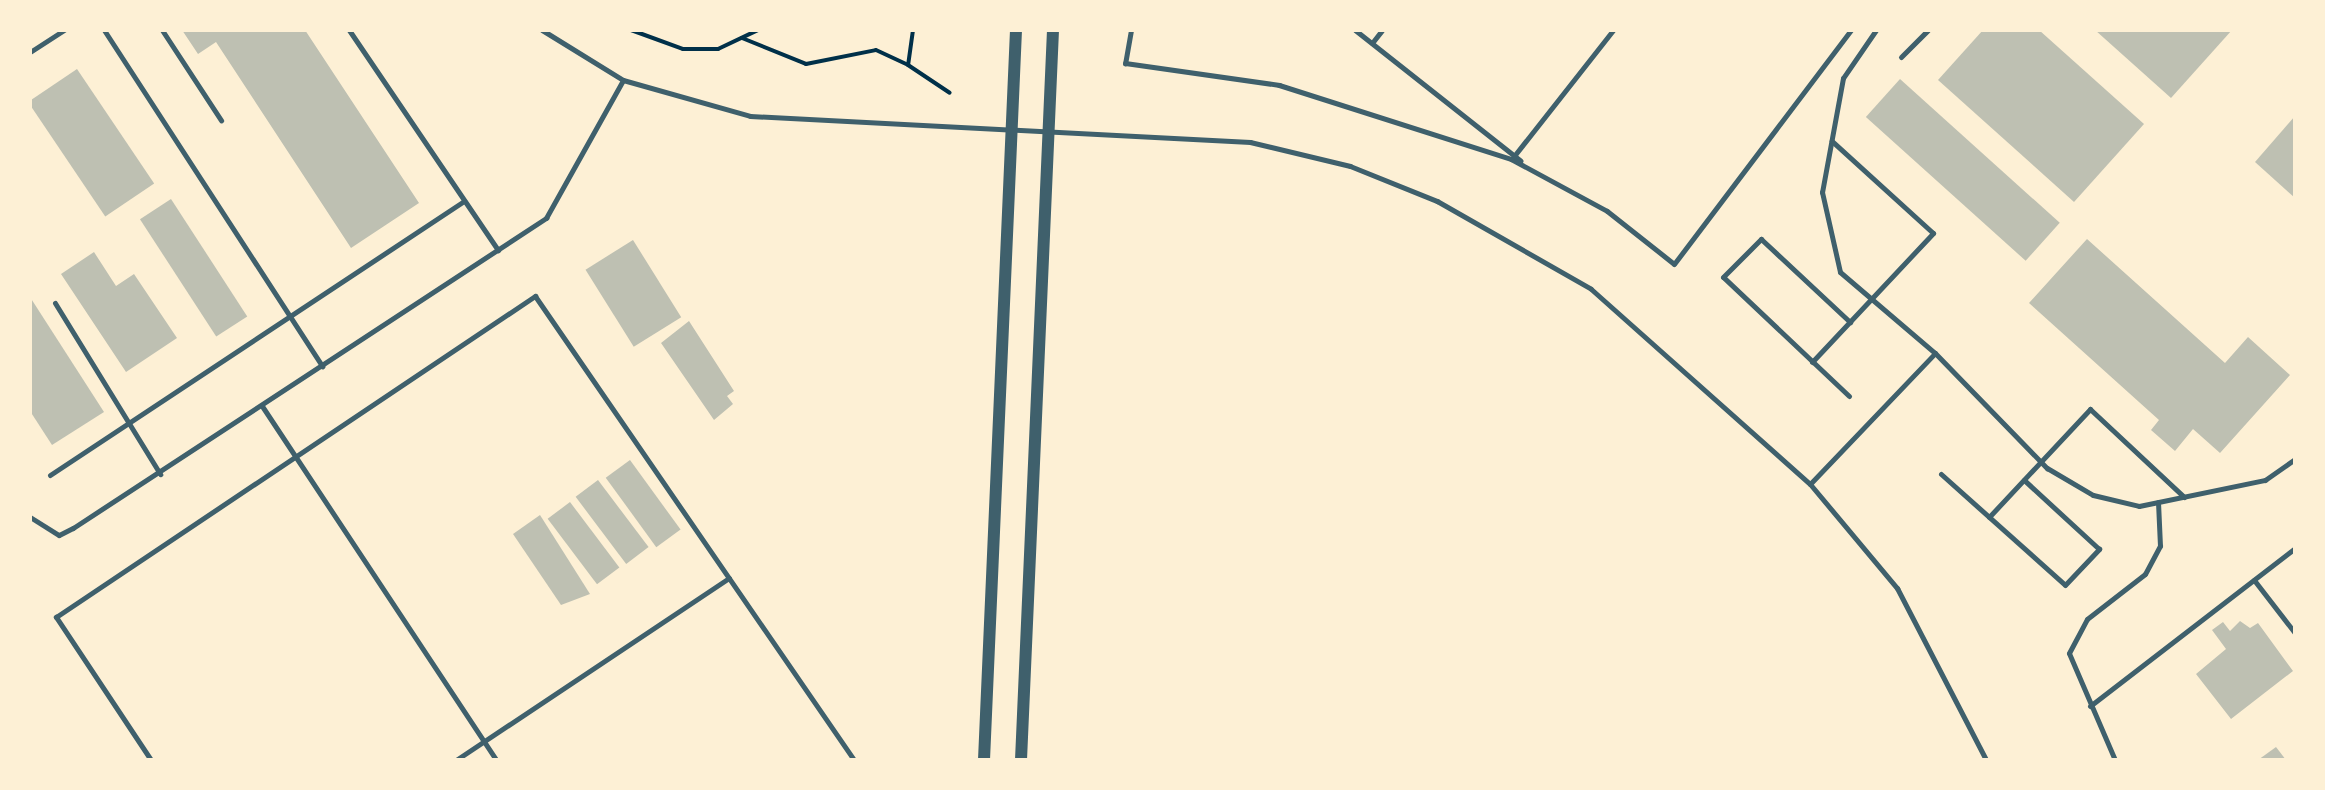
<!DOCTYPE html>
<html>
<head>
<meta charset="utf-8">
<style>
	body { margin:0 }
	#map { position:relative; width:2325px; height:790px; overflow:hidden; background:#fdf0d5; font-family:Manrope,sans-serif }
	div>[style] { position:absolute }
	.building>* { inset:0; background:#bec0b2; transform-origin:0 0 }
	.path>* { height:4px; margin:-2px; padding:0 2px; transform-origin:2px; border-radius:2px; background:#003049 }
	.service>* { height:5px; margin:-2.5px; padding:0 2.5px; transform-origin:2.5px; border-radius:2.5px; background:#3f606c }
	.tertiary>* { height:12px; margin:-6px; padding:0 6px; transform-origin:6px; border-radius:6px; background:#3f606c }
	span { translate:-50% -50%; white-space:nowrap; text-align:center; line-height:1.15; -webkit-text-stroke:6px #fdf0d5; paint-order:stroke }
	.frame { position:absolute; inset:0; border:32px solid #fdf0d5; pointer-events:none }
</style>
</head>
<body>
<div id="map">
	<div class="building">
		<div style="clip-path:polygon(182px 30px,305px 30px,419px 203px,351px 248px,216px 42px,198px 54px)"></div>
		<div style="clip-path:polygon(1983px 30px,2039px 30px,2144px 124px,2074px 202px,1938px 80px)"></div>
		<div style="clip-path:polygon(2095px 30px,2232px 30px,2171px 98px)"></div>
		<div style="left:77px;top:69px;width:138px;height:59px;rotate:56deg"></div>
		<div style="left:1900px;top:79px;width:215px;height:51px;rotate:42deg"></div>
		<div style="clip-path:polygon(2295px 116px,2295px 198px,2255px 162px)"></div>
		<div style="left:171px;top:199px;width:140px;height:37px;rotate:57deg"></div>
		<div style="clip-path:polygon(2087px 239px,2225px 363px,2248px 337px,2290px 375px,2220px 453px,2193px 429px,2175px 451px,2151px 430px,2159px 420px,2029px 303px)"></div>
		<div style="left:633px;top:240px;width:91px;height:56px;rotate:58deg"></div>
		<div style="clip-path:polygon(94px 252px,116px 286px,134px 274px,177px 338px,126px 372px,61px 274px)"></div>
		<div style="clip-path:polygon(30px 297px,104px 412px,52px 445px,30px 411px)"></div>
		<div style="clip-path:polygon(689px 321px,734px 391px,727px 396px,733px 404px,714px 420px,661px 343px)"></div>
		<div style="left:630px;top:460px;width:86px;height:30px;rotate:54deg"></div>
		<div style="left:598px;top:480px;width:84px;height:28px;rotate:53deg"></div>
		<div style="left:570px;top:502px;width:82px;height:28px;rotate:53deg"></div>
		<div style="clip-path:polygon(540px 515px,590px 594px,561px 605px,513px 534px)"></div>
		<div style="clip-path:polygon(2240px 621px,2250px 628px,2258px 623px,2293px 671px,2231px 719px,2196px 674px,2226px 649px,2212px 630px,2223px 622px,2230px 631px)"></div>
		<div style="clip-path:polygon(2276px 747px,2286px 760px,2258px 760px)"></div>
	</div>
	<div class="path">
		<div style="left:631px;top:30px;width:55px;rotate:20.1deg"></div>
		<div style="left:683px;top:49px;width:35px"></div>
		<div style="left:718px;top:49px;width:44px;rotate:-25.4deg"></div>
		<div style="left:913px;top:30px;width:35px;rotate:98deg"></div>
		<div style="left:908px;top:65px;width:50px;rotate:33.7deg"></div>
		<div style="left:742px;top:38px;width:69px;rotate:22.1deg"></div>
		<div style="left:806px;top:64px;width:71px;rotate:-11.3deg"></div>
		<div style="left:876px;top:50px;width:35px;rotate:25deg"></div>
	</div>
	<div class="service">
		<div style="left:104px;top:30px;width:401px;rotate:57deg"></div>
		<div style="left:162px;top:30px;width:108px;rotate:56.8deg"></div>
		<div style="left:349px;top:30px;width:266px;rotate:55.9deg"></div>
		<div style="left:542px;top:30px;width:95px;rotate:31.7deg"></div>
		<div style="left:623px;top:80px;width:132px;rotate:15.8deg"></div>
		<div style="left:750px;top:116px;width:501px;rotate:2.98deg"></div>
		<div style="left:1250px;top:142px;width:103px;rotate:13.5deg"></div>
		<div style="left:1350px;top:166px;width:94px;rotate:21.9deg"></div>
		<div style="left:1437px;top:201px;width:177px;rotate:29.7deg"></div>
		<div style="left:1591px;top:289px;width:293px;rotate:41.7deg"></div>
		<div style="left:1810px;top:484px;width:136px;rotate:50.1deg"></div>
		<div style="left:1897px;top:588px;width:194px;rotate:62.6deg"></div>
		<div style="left:1131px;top:30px;width:34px;rotate:100deg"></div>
		<div style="left:1125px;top:63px;width:156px;rotate:8.1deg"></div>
		<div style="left:1279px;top:85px;width:244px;rotate:17.7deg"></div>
		<div style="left:1511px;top:159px;width:109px;rotate:28.4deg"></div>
		<div style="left:1607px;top:211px;width:85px;rotate:38.3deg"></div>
		<div style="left:1674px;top:264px;width:293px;rotate:-52.9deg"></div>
		<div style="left:1355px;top:30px;width:211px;rotate:38.3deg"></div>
		<div style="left:1876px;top:30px;width:58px;rotate:124.5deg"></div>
		<div style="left:1843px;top:78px;width:116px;rotate:100.4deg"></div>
		<div style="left:1822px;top:192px;width:82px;rotate:77.3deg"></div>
		<div style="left:1840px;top:272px;width:125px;rotate:40.5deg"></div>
		<div style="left:1935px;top:353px;width:161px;rotate:45.8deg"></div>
		<div style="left:2047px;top:468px;width:53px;rotate:30.4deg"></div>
		<div style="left:2093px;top:495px;width:47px;rotate:13.4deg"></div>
		<div style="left:2139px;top:506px;width:129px;rotate:-11.7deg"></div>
		<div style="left:2265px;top:480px;width:37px;rotate:-35deg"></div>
		<div style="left:1372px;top:43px;width:16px;rotate:-52deg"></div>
		<div style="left:30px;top:52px;width:40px;rotate:-32.9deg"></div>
		<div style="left:1901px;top:57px;width:38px;rotate:-45deg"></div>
		<div style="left:1514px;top:156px;width:160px;rotate:-51.8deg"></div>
		<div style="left:55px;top:303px;width:201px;rotate:58.4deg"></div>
		<div style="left:1812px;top:362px;width:177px;rotate:-46.8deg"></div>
		<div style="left:1933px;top:233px;width:137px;rotate:-137.7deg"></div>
		<div style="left:1849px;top:396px;width:173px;rotate:-136.6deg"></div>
		<div style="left:1723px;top:277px;width:54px;rotate:-45deg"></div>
		<div style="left:1761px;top:239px;width:122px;rotate:43deg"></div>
		<div style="left:262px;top:406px;width:424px;rotate:56.5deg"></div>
		<div style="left:1941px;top:474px;width:166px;rotate:41.8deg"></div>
		<div style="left:2065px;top:585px;width:50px;rotate:-46.6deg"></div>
		<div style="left:2099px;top:549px;width:102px;rotate:-137.4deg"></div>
		<div style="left:50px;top:475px;width:496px;rotate:-33.5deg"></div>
		<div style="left:1810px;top:484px;width:181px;rotate:-46.3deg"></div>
		<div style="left:30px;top:517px;width:34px;rotate:32deg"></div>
		<div style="left:59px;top:535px;width:16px;rotate:-27deg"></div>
		<div style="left:73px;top:528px;width:566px;rotate:-33.24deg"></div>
		<div style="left:546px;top:218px;width:158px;rotate:-60.8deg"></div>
		<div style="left:1989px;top:517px;width:148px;rotate:-46.9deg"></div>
		<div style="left:2090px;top:409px;width:129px;rotate:43.1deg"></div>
		<div style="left:2254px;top:580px;width:67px;rotate:52.3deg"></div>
		<div style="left:2090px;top:706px;width:259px;rotate:-37.6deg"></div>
		<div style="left:151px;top:760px;width:172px;rotate:-123.6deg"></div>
		<div style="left:56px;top:617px;width:577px;rotate:-33.83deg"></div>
		<div style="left:535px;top:296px;width:563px;rotate:55.49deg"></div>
		<div style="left:456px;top:760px;width:328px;rotate:-33.7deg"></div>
		<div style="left:2115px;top:760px;width:116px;rotate:-113.3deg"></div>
		<div style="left:2069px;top:653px;width:38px;rotate:-62deg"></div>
		<div style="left:2087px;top:619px;width:73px;rotate:-37.8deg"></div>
		<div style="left:2145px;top:574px;width:32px;rotate:-62deg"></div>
		<div style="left:2160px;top:546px;width:44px;rotate:-92.6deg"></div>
	</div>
	<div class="tertiary">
		<div style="left:984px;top:760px;width:731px;rotate:-87.49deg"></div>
		<div style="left:1021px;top:760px;width:731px;rotate:-87.49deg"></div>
	</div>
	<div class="frame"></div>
</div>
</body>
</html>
